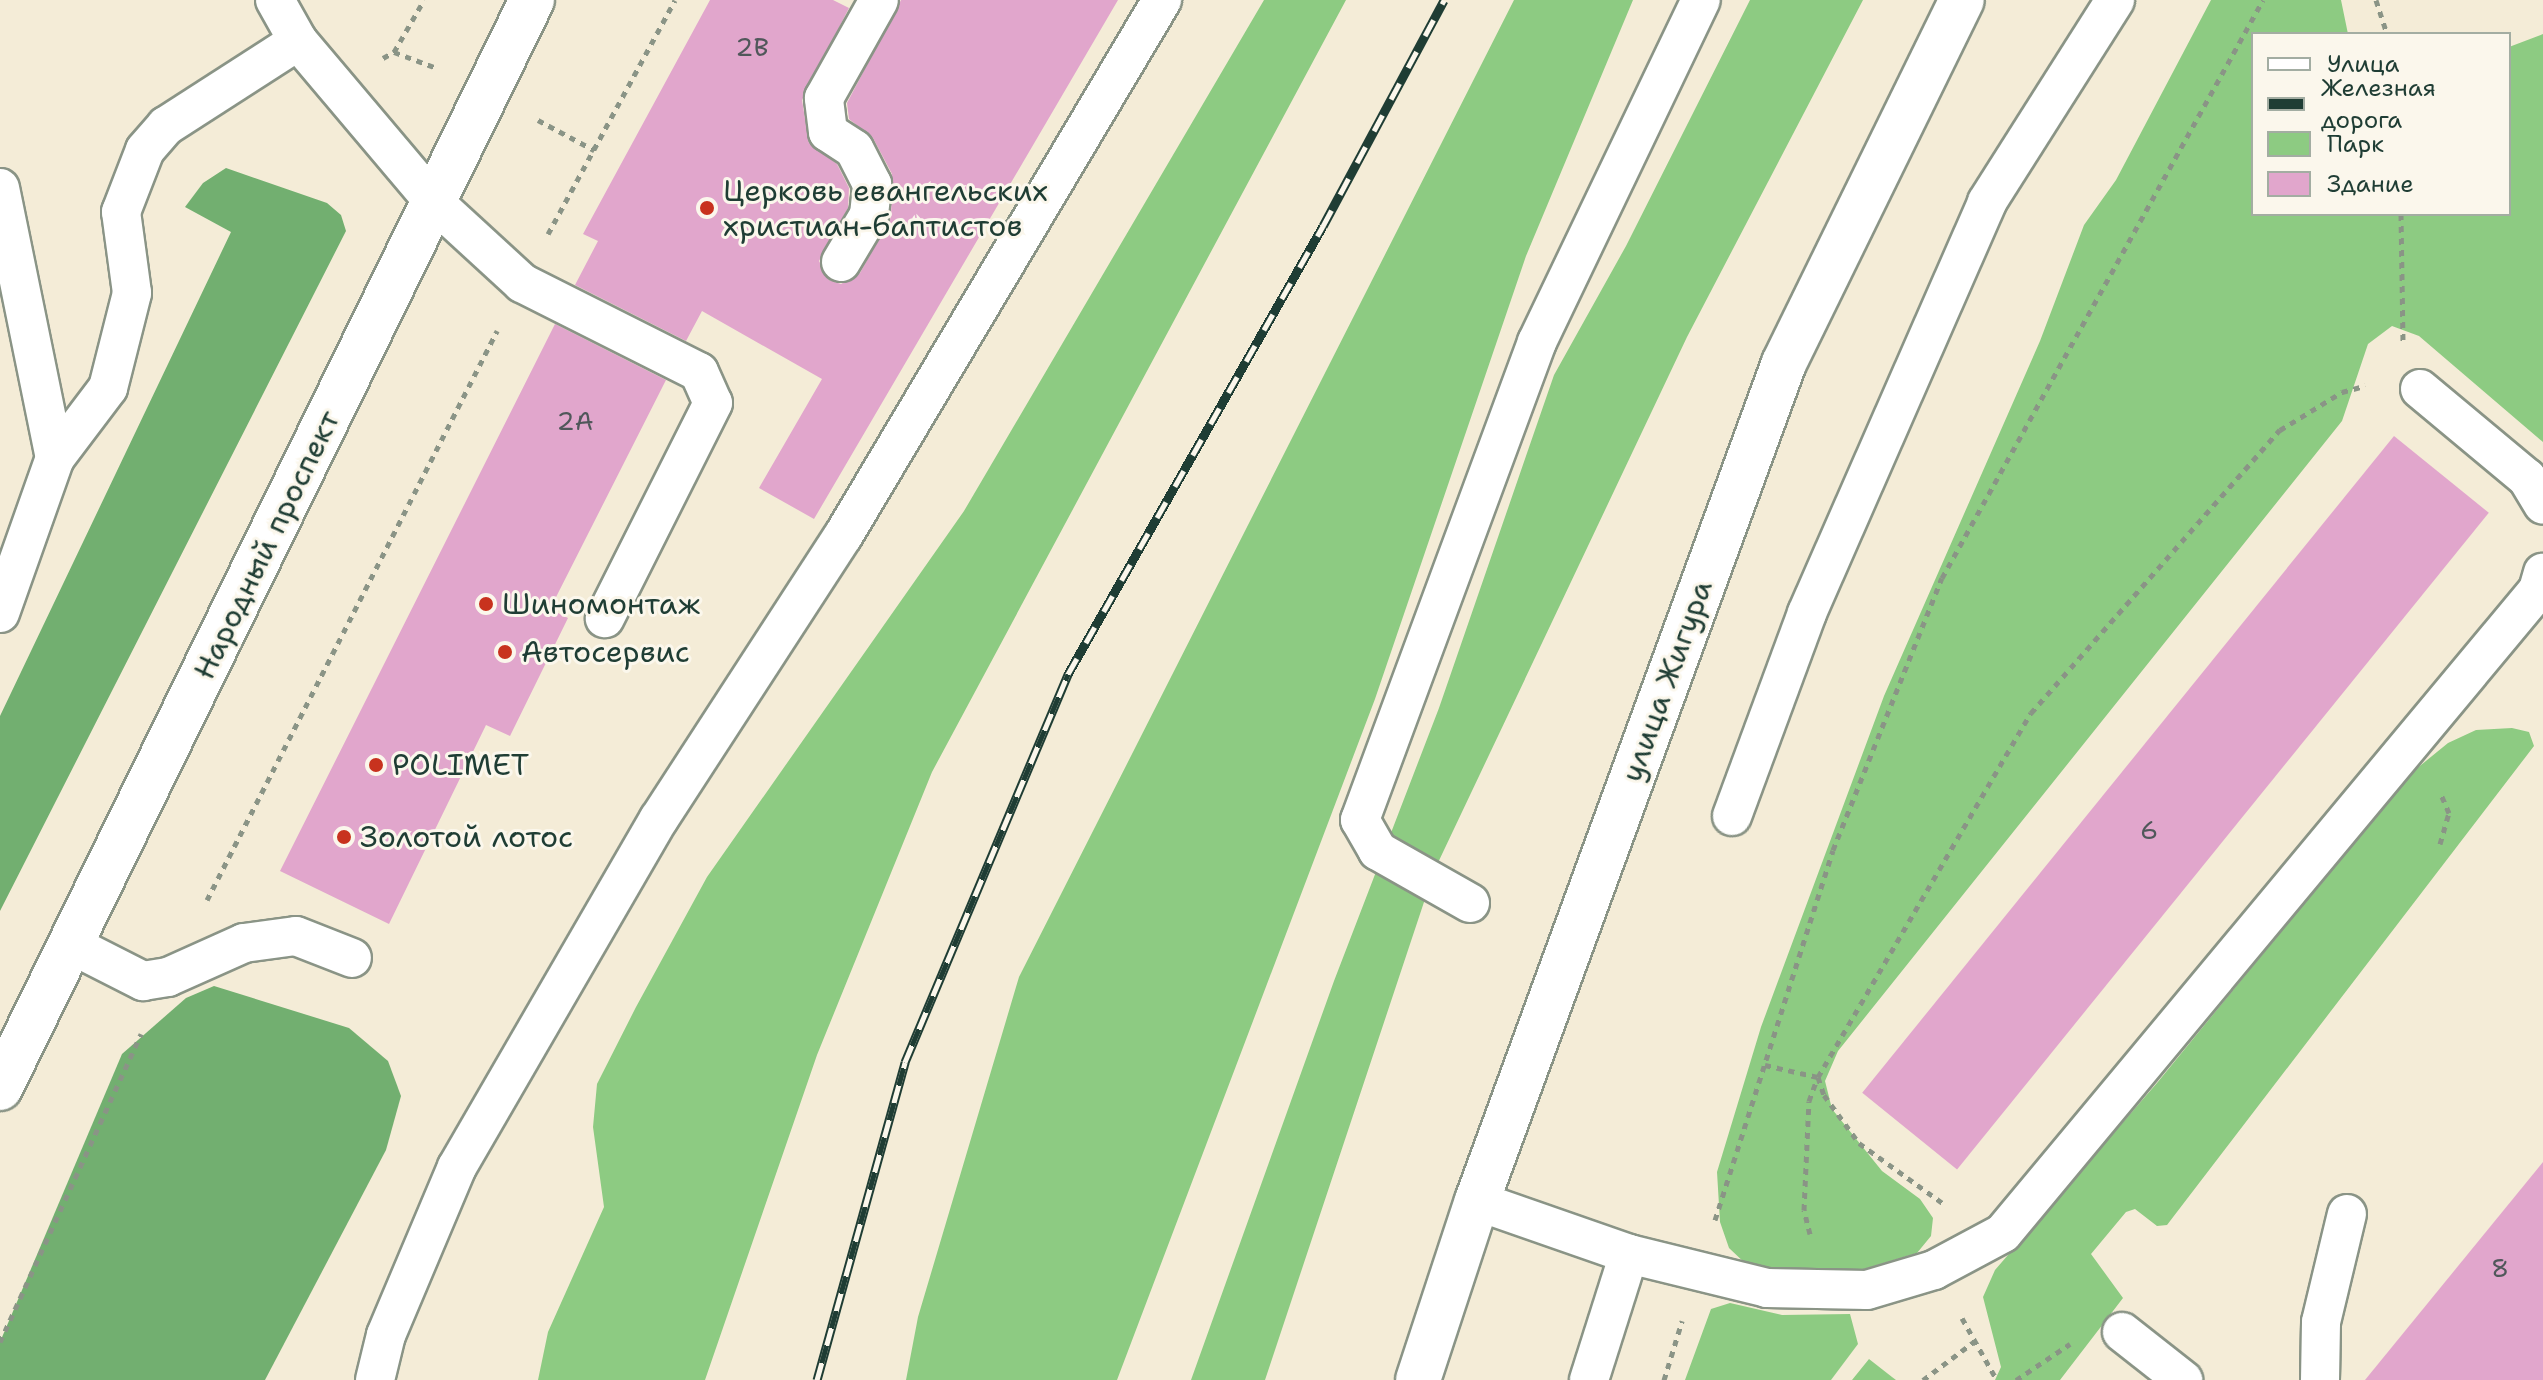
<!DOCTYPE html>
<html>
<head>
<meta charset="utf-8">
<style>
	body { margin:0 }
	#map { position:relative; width:2543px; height:1380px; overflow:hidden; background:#f4ecd7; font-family:"Shantell Sans",sans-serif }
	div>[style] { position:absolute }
	.green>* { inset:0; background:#8dcb82 }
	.forest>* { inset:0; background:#72af70 }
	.building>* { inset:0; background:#e1a6cc; transform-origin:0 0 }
	.path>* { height:5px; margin-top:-2.5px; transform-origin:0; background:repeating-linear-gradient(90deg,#8a9486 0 6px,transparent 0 12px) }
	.roads { filter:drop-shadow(2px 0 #8a9486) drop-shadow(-2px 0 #8a9486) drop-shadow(0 2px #8a9486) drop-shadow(0 -2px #8a9486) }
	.lane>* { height:38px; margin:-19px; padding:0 19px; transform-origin:19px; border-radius:19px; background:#fff }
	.secondary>* { height:44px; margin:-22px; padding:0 22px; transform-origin:22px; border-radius:22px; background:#fff }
	.primary>* { height:44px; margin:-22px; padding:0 22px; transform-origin:22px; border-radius:22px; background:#fff }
	.rail>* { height:9px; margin-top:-4.5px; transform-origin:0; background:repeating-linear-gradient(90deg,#fbf7ec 0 18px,#1f3d34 0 36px); box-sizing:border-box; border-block:2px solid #1f3d34 }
	.dots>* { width:22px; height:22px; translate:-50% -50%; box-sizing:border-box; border:4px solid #fbf7ec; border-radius:50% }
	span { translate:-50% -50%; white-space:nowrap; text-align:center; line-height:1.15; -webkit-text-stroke:6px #fbf7ec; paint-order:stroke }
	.number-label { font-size:26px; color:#50575a }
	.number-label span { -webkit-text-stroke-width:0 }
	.poi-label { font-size:30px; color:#1f3d34 }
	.left { translate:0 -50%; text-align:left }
	.street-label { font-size:30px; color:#1f3d34 }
	.legend { position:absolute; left:2251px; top:32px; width:260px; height:184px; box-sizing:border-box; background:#fbf7ec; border:2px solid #a3ada2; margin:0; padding:10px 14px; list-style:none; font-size:24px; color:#1f3d34 }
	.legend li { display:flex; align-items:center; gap:16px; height:40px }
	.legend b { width:40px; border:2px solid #a3ada2 }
</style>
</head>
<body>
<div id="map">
	<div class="green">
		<div style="clip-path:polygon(1264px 0,1346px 0,932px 772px,817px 1055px,705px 1380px,538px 1380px,548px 1332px,604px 1207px,593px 1127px,597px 1084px,636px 1007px,707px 877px,964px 511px)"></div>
		<div style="clip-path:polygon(1514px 0,1633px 0,1526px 256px,1375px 699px,1117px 1380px,906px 1380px,918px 1317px,1019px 977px)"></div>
		<div style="clip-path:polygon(1750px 0,1863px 0,1687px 337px,1435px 869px,1265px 1380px,1191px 1380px,1334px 981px,1439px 708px,1554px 375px,1626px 246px)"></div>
		<div style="clip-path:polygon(2211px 0,2341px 0,2348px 34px,2253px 34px,2253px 214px,2509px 214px,2509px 47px,2543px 34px,2543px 442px,2419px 336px,2392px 326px,2368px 344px,2342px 421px,1838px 1051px,1825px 1081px,1832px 1109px,1882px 1171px,1920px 1199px,1933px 1218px,1931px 1236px,1917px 1253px,1844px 1275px,1771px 1272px,1747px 1265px,1729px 1248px,1720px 1222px,1717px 1172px,1761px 1027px,1884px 696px,2040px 341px,2084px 225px,2116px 180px)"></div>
		<div style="clip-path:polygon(2512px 728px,2529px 732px,2534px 746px,2167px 1225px,2157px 1226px,2135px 1209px,2126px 1212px,2091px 1254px,2123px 1298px,2060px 1380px,1995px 1380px,2001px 1367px,1983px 1297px,1995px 1270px,2157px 1083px,2410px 774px,2448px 743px,2476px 730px)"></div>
		<div style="clip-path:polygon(1730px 1303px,1782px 1315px,1850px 1314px,1858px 1344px,1831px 1380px,1685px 1380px,1711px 1309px)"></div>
		<div style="clip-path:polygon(1869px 1359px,1892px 1377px,1896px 1380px,1852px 1380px)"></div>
	</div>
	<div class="forest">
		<div style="clip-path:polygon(226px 168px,327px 203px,341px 215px,346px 231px,0 911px,0 716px,231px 232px,185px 207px,203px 183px)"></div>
		<div style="clip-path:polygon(214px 986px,349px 1028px,388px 1061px,401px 1096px,386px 1150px,265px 1380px,0 1380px,0 1342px,122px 1054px,186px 998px)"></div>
	</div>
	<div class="building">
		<div style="clip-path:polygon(710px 0,833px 0,849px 8px,802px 100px,809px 143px,837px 164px,849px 188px,848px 208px,819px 261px,829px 280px,841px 284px,860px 273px,891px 217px,892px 174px,873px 138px,849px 119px,847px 103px,901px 0,1118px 0,814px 519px,759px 488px,822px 379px,702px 311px,686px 341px,575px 285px,598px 241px,583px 234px)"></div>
		<div style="clip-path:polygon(555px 324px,666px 380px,550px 609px,568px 618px,510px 736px,486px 725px,389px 924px,280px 871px)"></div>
		<div style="left:2394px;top:436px;width:122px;height:845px;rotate:39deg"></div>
		<div style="clip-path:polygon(2543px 1162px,2543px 1380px,2365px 1380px)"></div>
	</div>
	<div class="path">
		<div style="left:2376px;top:0;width:36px;rotate:72deg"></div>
		<div style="left:394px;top:52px;width:60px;rotate:-60deg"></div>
		<div style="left:383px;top:58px;width:13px;rotate:-29deg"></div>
		<div style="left:394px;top:52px;width:46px;rotate:20.4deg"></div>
		<div style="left:538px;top:120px;width:64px;rotate:28.2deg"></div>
		<div style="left:2401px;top:214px;width:127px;rotate:89.1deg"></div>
		<div style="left:548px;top:234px;width:266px;rotate:-61.5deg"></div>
		<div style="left:2440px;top:844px;width:32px;rotate:-74deg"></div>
		<div style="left:2449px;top:813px;width:21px;rotate:-113deg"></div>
		<div style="left:207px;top:900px;width:639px;rotate:-62.99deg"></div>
		<div style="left:1765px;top:1065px;width:54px;rotate:12.8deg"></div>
		<div style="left:1818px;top:1077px;width:422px;rotate:-59.7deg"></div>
		<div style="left:2031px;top:713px;width:377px;rotate:-48.7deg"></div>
		<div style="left:2280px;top:430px;width:73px;rotate:-31.5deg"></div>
		<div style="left:2342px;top:392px;width:24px;rotate:-15deg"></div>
		<div style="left:1818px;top:1077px;width:19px;rotate:72deg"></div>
		<div style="left:1824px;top:1095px;width:59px;rotate:53.9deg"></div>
		<div style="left:1859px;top:1143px;width:105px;rotate:35.7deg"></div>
		<div style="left:1715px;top:1220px;width:388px;rotate:-72.3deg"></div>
		<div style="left:1833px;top:850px;width:293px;rotate:-68.2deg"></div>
		<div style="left:1942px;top:578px;width:661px;rotate:-60.95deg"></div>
		<div style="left:1810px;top:1234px;width:25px;rotate:-104deg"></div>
		<div style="left:1804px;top:1210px;width:109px;rotate:-87.4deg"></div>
		<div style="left:1809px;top:1101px;width:23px;rotate:-70deg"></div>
		<div style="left:1962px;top:1318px;width:71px;rotate:60.6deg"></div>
		<div style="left:0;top:1342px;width:339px;rotate:-65.4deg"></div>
		<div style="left:1664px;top:1380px;width:62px;rotate:-73deg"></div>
		<div style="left:1923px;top:1380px;width:65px;rotate:-36.9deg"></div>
		<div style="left:2016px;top:1380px;width:65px;rotate:-33.7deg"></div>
	</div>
	<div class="roads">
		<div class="lane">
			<div style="left:275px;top:0;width:47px;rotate:60.7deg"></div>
			<div style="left:298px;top:41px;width:211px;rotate:49.8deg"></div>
			<div style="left:434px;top:202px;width:120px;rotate:42.6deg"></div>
			<div style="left:522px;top:283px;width:198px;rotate:26.7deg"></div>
			<div style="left:699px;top:372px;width:34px;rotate:66deg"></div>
			<div style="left:713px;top:403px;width:241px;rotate:116.7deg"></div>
			<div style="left:0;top:188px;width:276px;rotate:78.5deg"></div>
			<div style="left:841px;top:262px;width:55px;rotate:-59.2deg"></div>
			<div style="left:869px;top:215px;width:31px;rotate:-84deg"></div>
			<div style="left:872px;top:184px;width:39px;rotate:-117deg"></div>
			<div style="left:854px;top:149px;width:31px;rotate:-147deg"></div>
			<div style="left:828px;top:132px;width:34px;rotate:-97deg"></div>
			<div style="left:824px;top:98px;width:112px;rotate:-60.7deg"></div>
			<div style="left:2420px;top:389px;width:139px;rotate:39.8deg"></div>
			<div style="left:2527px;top:478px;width:31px;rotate:59deg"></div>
			<div style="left:0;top:613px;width:164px;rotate:-70.5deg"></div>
			<div style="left:55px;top:458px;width:88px;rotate:-52.9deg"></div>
			<div style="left:108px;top:388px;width:98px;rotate:-75.8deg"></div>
			<div style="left:132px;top:293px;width:82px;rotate:-97.7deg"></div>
			<div style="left:121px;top:212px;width:66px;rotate:-68.8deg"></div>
			<div style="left:145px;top:150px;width:32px;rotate:-49deg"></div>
			<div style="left:166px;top:126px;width:157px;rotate:-32.8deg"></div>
			<div style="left:1732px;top:816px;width:216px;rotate:-69.7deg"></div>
			<div style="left:1807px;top:613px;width:449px;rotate:-66.3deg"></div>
			<div style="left:1987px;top:202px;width:239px;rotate:-57.6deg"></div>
			<div style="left:1470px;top:903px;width:106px;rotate:-150.5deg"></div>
			<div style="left:1378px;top:851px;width:36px;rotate:-120deg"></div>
			<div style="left:1360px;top:820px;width:510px;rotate:-69.68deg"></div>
			<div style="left:1537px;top:342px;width:379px;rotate:-64.4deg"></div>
			<div style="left:72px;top:945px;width:80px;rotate:26.9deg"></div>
			<div style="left:143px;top:981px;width:25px;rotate:-9deg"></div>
			<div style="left:168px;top:977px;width:83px;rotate:-24.1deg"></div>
			<div style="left:244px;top:943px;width:52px;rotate:-7.7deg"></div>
			<div style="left:296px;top:936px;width:60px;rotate:21.4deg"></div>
			<div style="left:1477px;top:1201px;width:161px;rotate:19.2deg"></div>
			<div style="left:1629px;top:1254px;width:142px;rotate:13.8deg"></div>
			<div style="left:1767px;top:1288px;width:100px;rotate:1.1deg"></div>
			<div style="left:1867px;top:1290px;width:70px;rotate:-16.6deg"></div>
			<div style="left:1934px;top:1270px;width:78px;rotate:-28.2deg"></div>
			<div style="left:2003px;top:1233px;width:836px;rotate:-50.24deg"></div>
			<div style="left:2538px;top:590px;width:18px;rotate:-74deg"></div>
			<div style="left:2122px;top:1332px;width:78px;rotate:38.2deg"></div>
			<div style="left:375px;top:1380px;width:46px;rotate:-76.3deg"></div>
			<div style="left:386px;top:1335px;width:182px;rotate:-67.1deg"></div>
			<div style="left:457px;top:1167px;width:402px;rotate:-59.9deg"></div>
			<div style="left:659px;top:819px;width:338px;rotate:-57deg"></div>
			<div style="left:843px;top:536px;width:624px;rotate:-59.24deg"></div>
			<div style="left:1589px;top:1380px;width:132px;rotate:-72.4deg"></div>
			<div style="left:2320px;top:1380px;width:58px;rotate:-89deg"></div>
			<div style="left:2321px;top:1322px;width:111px;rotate:-76.5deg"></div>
		</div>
		<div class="secondary">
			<div style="left:1418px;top:1380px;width:188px;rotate:-71.8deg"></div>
			<div style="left:1477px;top:1201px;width:892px;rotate:-69.88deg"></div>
			<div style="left:1784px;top:363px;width:404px;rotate:-63.9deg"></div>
		</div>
		<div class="primary">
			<div style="left:0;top:1088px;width:1211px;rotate:-63.94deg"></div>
		</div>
	</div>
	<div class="rail">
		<div style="left:817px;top:1380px;width:330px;rotate:-74.5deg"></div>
		<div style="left:905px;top:1062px;width:421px;rotate:-67.2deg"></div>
		<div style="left:1068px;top:674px;width:515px;rotate:-60.35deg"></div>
		<div style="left:1323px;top:226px;width:256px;rotate:-61.8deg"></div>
	</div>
	<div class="dots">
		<div style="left:707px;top:208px;background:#c8321e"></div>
		<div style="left:486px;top:604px;background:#c8321e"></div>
		<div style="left:505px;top:652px;background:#c8321e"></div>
		<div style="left:376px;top:765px;background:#c8321e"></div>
		<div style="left:344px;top:837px;background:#c8321e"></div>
	</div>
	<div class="number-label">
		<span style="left:752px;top:47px">2В</span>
		<span style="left:575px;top:421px">2А</span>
		<span style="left:2149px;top:830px">6</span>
		<span style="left:2500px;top:1268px">8</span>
	</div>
	<div class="poi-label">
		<span class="left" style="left:723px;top:208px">Церковь евангельских<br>христиан-баптистов</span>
		<span class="left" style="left:502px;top:604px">Шиномонтаж</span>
		<span class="left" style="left:521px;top:652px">Автосервис</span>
		<span class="left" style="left:392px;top:765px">POLIMET</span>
		<span class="left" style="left:360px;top:837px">Золотой лотос</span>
	</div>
	<div class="street-label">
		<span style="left:267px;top:545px;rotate:-64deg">Народный проспект</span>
		<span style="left:1667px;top:681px;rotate:-70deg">улица Жигура</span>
	</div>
	<ul class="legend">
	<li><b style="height:10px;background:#fff"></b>Улица</li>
	<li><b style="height:10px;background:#1f3d34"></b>Железная дорога</li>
	<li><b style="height:22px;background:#8dcb82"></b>Парк</li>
	<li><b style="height:22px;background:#e1a6cc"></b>Здание</li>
	</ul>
</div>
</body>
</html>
